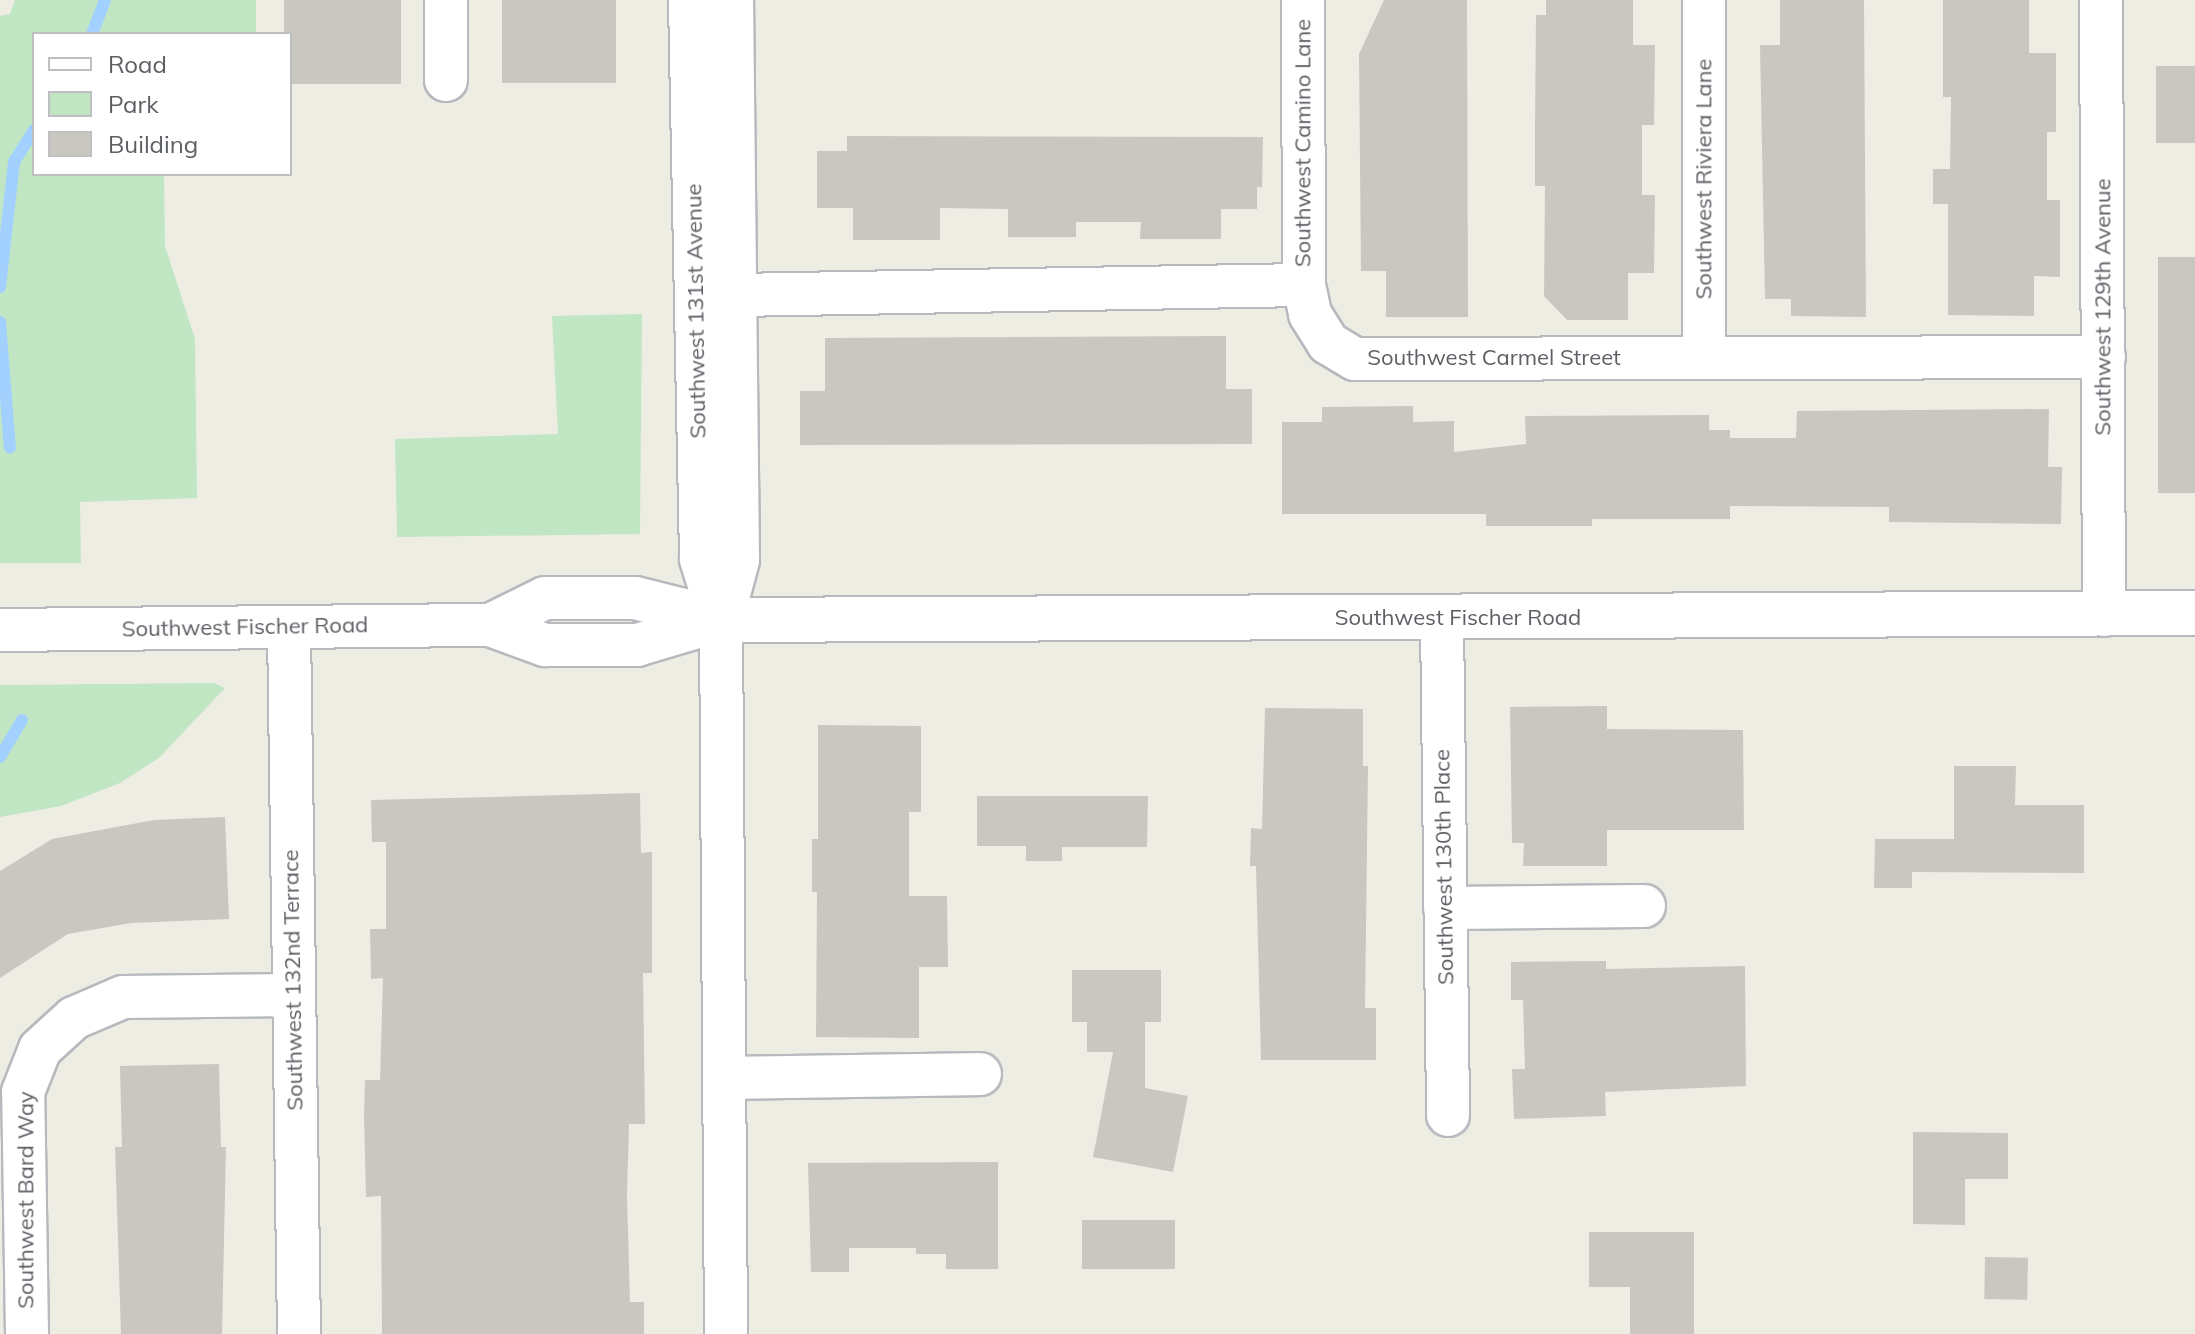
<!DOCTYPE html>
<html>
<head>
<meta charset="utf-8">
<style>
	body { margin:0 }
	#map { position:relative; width:2195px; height:1334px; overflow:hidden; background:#eeede4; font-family:Mulish,sans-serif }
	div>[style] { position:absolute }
	.green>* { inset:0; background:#c0e6c3 }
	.stream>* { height:12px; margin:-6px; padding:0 6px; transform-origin:6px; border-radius:6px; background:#a3d1ff }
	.building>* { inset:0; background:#cac7c1; transform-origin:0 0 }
	.roads { filter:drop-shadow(2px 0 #b6b9be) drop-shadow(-2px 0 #b6b9be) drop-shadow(0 2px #b6b9be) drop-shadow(0 -2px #b6b9be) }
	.street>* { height:42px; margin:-21px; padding:0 21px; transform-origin:21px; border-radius:21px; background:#fff }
	.secondary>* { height:44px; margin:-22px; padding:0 22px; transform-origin:22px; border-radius:22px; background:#fff }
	span { translate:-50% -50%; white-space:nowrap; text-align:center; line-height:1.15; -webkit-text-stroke:8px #fff; paint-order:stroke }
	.street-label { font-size:22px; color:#5c5f64 }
	.legend { position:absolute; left:32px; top:32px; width:260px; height:144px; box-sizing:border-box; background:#fff; border:2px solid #bebfc1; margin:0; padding:10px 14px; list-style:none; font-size:24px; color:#5c5f64 }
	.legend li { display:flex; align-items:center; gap:16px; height:40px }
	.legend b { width:40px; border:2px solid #bebfc1 }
</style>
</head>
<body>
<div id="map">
	<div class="green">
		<div style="clip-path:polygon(15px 0,256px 0,256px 34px,34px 34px,34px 174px,164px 174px,165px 246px,195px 339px,197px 498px,80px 502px,81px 563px,0 563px,0 16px,10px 14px)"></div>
		<div style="clip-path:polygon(642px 314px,640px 534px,397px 537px,395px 439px,558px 434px,552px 316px)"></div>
		<div style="clip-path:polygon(214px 683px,225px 688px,159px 758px,120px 783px,61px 806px,0 817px,0 685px)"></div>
	</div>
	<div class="stream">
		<div style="left:92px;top:34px;width:36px;rotate:-69deg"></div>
		<div style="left:0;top:287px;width:126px;rotate:-83.6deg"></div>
		<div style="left:14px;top:162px;width:38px;rotate:-58deg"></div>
		<div style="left:0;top:322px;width:126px;rotate:85.5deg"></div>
		<div style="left:0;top:757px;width:43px;rotate:-59.3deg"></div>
	</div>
	<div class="building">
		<div style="left:284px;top:0;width:117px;height:84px"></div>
		<div style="left:502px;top:0;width:114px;height:83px"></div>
		<div style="clip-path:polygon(1384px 0,1467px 0,1468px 317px,1386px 317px,1386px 271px,1361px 271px,1359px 54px)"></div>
		<div style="clip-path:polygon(1546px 0,1633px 0,1633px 45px,1655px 45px,1654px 125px,1642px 125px,1642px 195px,1655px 195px,1654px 273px,1628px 273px,1628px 320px,1567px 320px,1544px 296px,1545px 186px,1535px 186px,1535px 125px,1536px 15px,1546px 15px)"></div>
		<div style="clip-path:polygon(1780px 0,1864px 0,1866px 317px,1791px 316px,1791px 299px,1765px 299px,1760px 45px,1780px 45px)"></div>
		<div style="clip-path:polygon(1943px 0,2029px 0,2029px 53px,2056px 53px,2056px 132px,2047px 132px,2047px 200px,2060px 200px,2060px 277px,2034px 276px,2034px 316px,1948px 315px,1948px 204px,1933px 204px,1933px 169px,1950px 169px,1951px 97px,1943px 97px)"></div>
		<div style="left:2156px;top:66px;width:39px;height:77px"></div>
		<div style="clip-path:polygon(847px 136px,1263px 137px,1262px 187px,1257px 187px,1257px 209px,1221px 209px,1221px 239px,1140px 239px,1141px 222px,1076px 222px,1076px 237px,1008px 237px,1008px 209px,940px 208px,940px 240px,853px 240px,853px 208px,817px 208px,817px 151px,847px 151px)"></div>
		<div style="left:2158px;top:257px;width:37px;height:236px"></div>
		<div style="clip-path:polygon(1226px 336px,1226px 389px,1252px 389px,1252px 444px,800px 445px,800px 391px,825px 391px,825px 338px)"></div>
		<div style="clip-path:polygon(1413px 406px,1413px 422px,1454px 421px,1454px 452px,1526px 444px,1525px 416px,1709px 415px,1709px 430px,1730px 430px,1730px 438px,1796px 438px,1797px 411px,2049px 409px,2048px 467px,2062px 467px,2061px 524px,1889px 522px,1889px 507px,1730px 506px,1730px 519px,1592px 519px,1592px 526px,1486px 526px,1486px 514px,1282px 514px,1282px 422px,1322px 422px,1322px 407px)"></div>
		<div style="clip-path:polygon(1607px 706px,1607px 729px,1743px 730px,1744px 830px,1607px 830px,1607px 866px,1523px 866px,1524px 843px,1512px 843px,1510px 707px)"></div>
		<div style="clip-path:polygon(1265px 708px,1363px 709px,1363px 766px,1368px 766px,1365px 1008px,1376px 1008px,1376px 1060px,1261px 1060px,1256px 866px,1250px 866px,1251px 828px,1262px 829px)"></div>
		<div style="clip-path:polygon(818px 725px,921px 726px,921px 812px,909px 812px,909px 896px,947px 896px,948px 967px,919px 967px,919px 1038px,816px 1037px,817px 892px,812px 892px,812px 839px,818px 839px)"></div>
		<div style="clip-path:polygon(1954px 766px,2016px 766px,2015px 805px,2084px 805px,2084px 873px,1912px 872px,1912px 888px,1874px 888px,1875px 839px,1954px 839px)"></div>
		<div style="clip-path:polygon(640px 793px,641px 853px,652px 852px,652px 973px,643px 973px,645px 1124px,629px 1124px,627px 1196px,630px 1302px,644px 1302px,644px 1334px,382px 1334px,381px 1196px,366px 1197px,364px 1119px,365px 1080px,380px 1080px,383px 978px,371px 979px,370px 929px,386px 929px,386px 842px,372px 842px,371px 800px)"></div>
		<div style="clip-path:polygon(977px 796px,1148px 796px,1147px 847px,1062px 847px,1062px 861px,1026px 861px,1026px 846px,977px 846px)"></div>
		<div style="clip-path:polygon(225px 817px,229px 919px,131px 923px,68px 934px,0 978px,0 871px,52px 839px,154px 820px)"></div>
		<div style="clip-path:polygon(1606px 961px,1606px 969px,1745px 966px,1746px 1086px,1605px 1092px,1606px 1116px,1514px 1119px,1512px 1069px,1525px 1069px,1523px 1000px,1511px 1000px,1511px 962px)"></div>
		<div style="clip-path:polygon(1072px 970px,1161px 970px,1161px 1022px,1145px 1022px,1145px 1088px,1188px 1096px,1173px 1172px,1093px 1157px,1113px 1052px,1087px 1052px,1087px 1022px,1072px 1022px)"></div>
		<div style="clip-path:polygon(219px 1064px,221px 1147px,226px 1147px,222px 1334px,121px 1334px,115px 1147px,122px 1147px,120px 1066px)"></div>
		<div style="clip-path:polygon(1913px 1132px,2008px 1133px,2008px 1179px,1965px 1179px,1965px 1225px,1913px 1224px)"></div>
		<div style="clip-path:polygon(998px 1162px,998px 1269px,946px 1269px,946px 1254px,916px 1254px,916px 1248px,849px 1248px,849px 1272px,811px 1272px,808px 1163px)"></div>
		<div style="left:1082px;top:1220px;width:93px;height:49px"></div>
		<div style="clip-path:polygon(1589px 1232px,1694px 1232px,1694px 1334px,1630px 1334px,1630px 1287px,1589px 1287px)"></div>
		<div style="left:1985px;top:1257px;width:43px;height:42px;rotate:1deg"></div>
	</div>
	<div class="roads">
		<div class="street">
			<div style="left:446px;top:0;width:80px;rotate:90deg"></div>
			<div style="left:1303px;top:0;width:285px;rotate:89.8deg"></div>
			<div style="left:2101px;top:0;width:615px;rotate:89.72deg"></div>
			<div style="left:736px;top:295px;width:568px;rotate:-1.01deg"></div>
			<div style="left:1304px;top:285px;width:30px;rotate:78deg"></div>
			<div style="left:1310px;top:314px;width:34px;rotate:58deg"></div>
			<div style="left:1328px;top:343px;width:31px;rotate:31deg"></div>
			<div style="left:1355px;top:359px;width:749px;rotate:-0.15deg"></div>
			<div style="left:1704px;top:358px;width:358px;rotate:-90deg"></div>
			<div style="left:1442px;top:619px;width:496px;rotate:89.3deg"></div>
			<div style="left:721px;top:620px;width:714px;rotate:89.6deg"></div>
			<div style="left:490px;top:625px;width:61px;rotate:-26.1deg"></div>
			<div style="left:545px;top:598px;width:90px"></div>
			<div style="left:635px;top:598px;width:88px;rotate:13.9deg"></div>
			<div style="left:289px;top:627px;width:707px;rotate:89.19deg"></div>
			<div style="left:0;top:630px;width:490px;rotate:-0.6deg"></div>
			<div style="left:490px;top:625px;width:59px;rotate:20deg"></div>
			<div style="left:545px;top:645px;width:92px"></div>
			<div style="left:637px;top:645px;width:88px;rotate:-16.6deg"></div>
			<div style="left:1445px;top:908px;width:199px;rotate:-0.6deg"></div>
			<div style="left:728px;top:1078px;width:252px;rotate:-0.9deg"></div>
			<div style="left:27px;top:1334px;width:242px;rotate:-90.9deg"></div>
			<div style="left:23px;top:1092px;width:46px;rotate:-68.4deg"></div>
			<div style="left:40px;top:1049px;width:46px;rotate:-42.4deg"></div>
			<div style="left:74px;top:1018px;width:53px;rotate:-23.2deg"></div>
			<div style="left:123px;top:997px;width:169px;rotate:-0.7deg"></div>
		</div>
		<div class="secondary">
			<div style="left:691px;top:0;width:559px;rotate:88.87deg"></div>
			<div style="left:702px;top:559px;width:64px;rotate:72.7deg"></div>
			<div style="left:721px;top:620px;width:1474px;rotate:-0.27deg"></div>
			<div style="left:721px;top:620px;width:62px;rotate:-75.1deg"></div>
			<div style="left:737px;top:560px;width:560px;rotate:-90.61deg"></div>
		</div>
	</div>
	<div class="street-label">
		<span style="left:1303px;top:143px;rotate:-90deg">Southwest Camino Lane</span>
		<span style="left:1704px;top:179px;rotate:-90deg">Southwest Riviera Lane</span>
		<span style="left:2103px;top:307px;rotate:-90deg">Southwest 129th Avenue</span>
		<span style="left:696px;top:311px;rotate:-91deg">Southwest 131st Avenue</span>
		<span style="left:1494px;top:358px">Southwest Carmel Street</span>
		<span style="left:1458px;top:618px">Southwest Fischer Road</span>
		<span style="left:245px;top:627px;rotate:-1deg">Southwest Fischer Road</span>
		<span style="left:1444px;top:867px;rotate:-91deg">Southwest 130th Place</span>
		<span style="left:293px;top:980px;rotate:-91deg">Southwest 132nd Terrace</span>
		<span style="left:26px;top:1200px;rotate:-90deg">Southwest Bard Way</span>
	</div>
	<ul class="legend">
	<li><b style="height:10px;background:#fff"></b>Road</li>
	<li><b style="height:22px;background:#c0e6c3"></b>Park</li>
	<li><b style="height:22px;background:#cac7c1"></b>Building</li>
	</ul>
</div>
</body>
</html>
